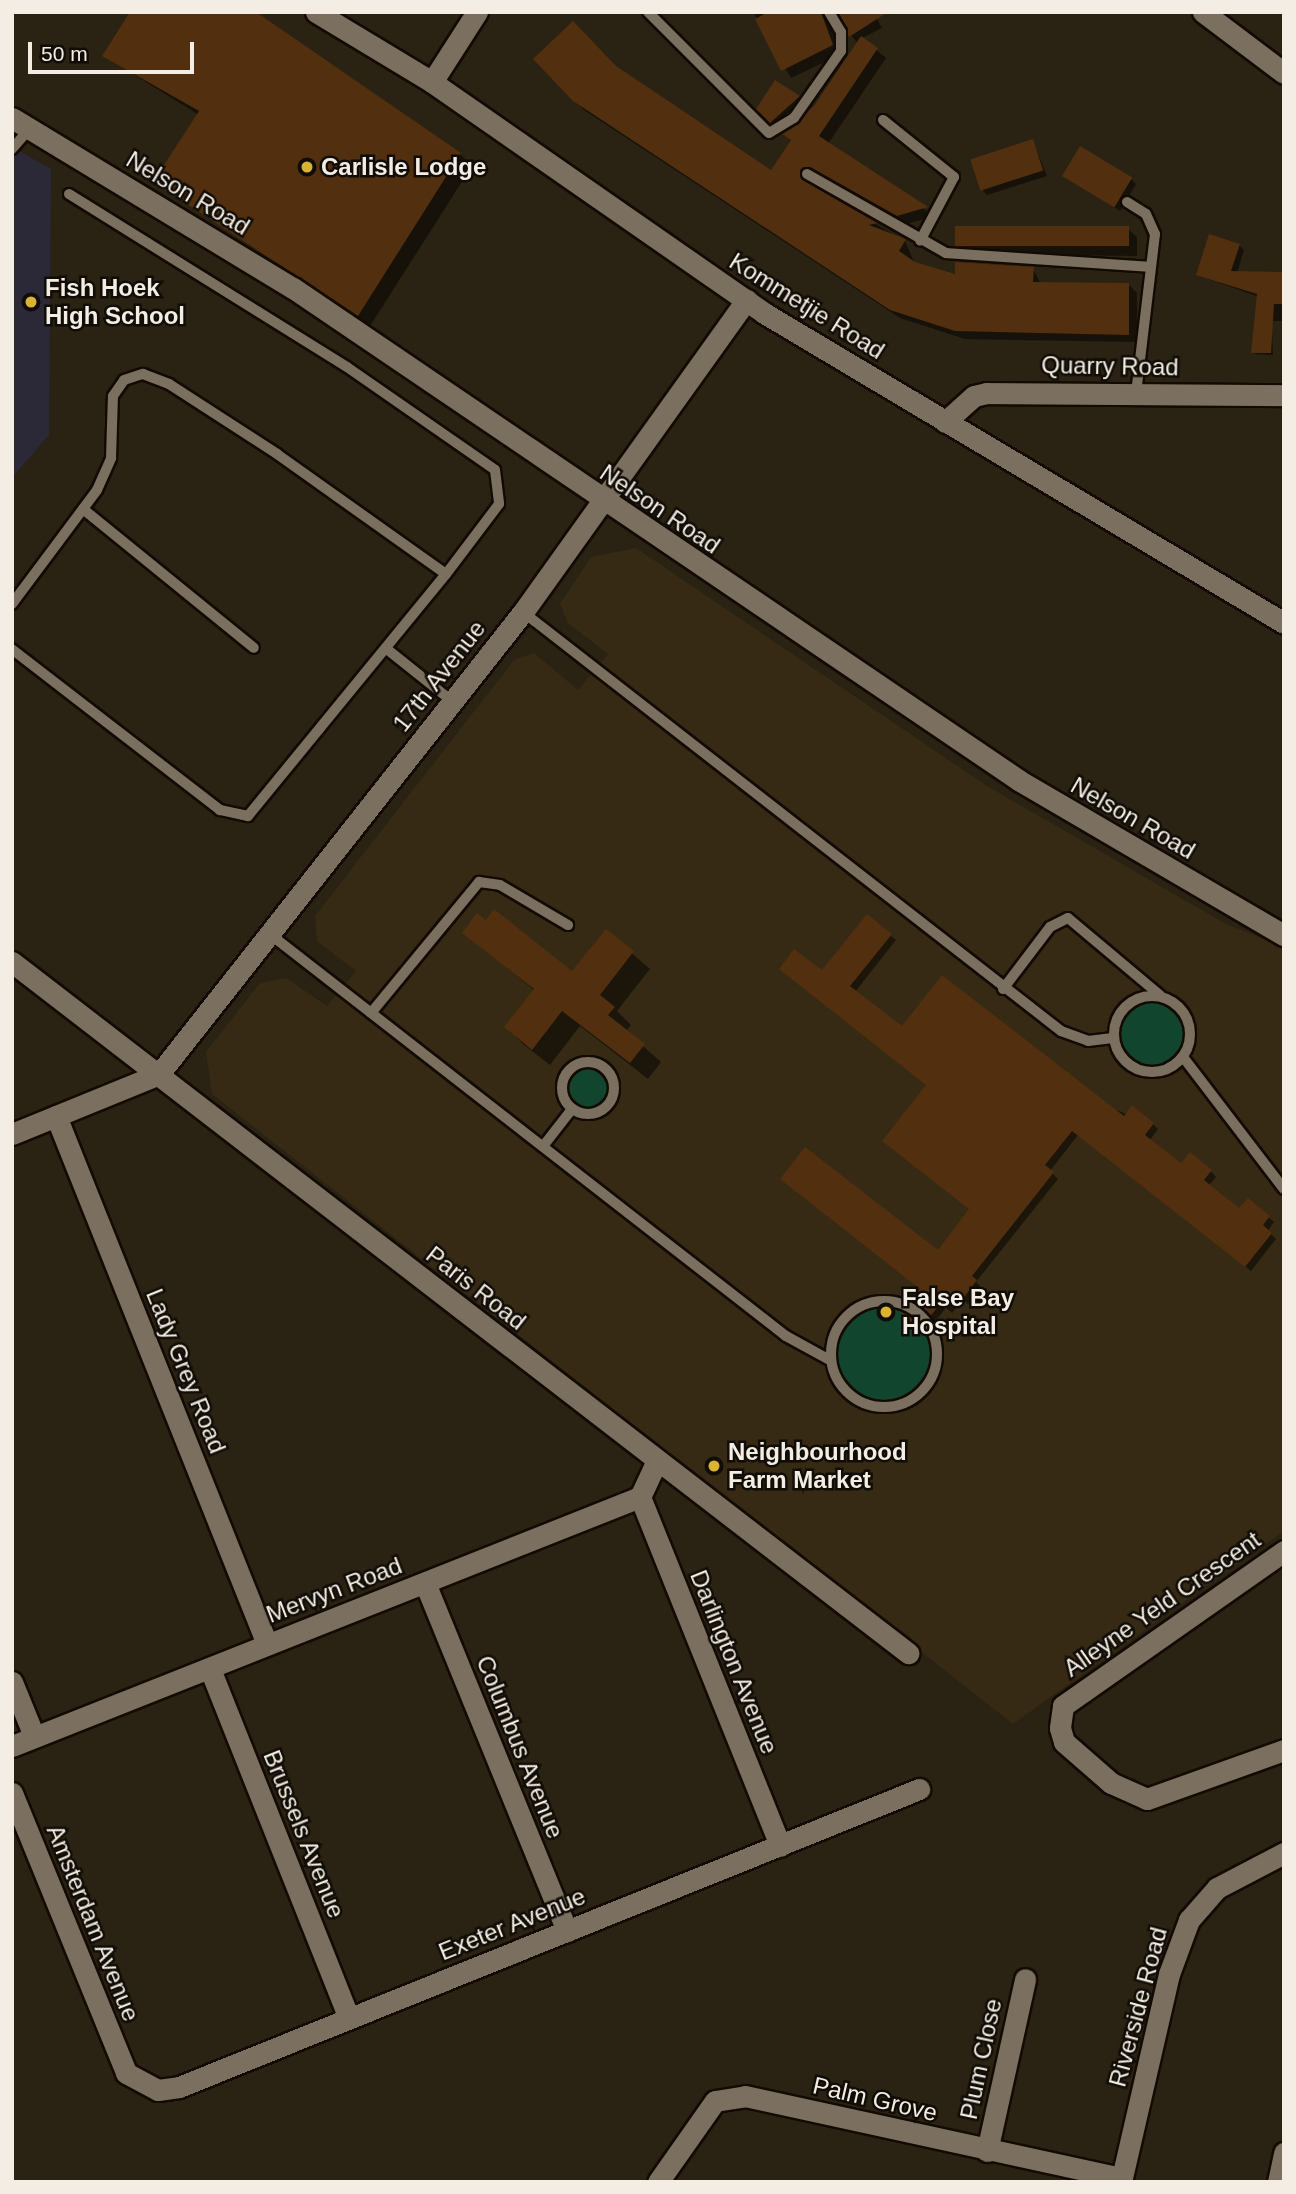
<!DOCTYPE html>
<html>
<head>
<meta charset="utf-8">
<style>
	body { margin:0 }
	#map { position:relative; width:1296px; height:2194px; overflow:hidden; background:#2a2212; font-family:Arial,sans-serif }
	div>[style] { position:absolute }
	.built>* { inset:0; background:#362a14 }
	.education>* { inset:0; background:#2b2838 }
	.green>* { inset:0; background:#11452e }
	.round { border-radius:50% }
	.shadow>* { inset:0; background:#0007 }
	.building>* { inset:0; background:#522f0e; transform-origin:0 0 }
	.roads { filter:drop-shadow(2px 0 #130b01) drop-shadow(-2px 0 #130b01) drop-shadow(0 2px #130b01) drop-shadow(0 -2px #130b01) }
	.lane>* { height:10px; margin:-5px; padding:0 5px; transform-origin:5px; border-radius:5px; background:#7b705f }
	.lane>.ring { margin:-5px; padding:0; box-sizing:content-box; background:none; border:10px solid #7b705f; border-radius:50% }
	.street>* { height:21px; margin:-10.5px; padding:0 10.5px; transform-origin:10.5px; border-radius:10.5px; background:#7b705f }
	.secondary>* { height:21px; margin:-10.5px; padding:0 10.5px; transform-origin:10.5px; border-radius:10.5px; background:#7b705f }
	.dots>* { width:19px; height:19px; translate:-50% -50%; box-sizing:border-box; border:4px solid #100c06; border-radius:50% }
	span { translate:-50% -50%; white-space:nowrap; text-align:center; line-height:1.15; -webkit-text-stroke:5px #100c06; paint-order:stroke }
	.poi-label { font-size:24px; color:#f3ede3; font-weight:700 }
	.left { translate:0 -50%; text-align:left }
	.street-label { font-size:24px; color:#f3ede3 }
	.frame { position:absolute; inset:0; border:14px solid #f3ede3; pointer-events:none }
	.scale { position:absolute; left:28px; top:42px; width:166px; height:32px; box-sizing:border-box; border:4px solid #f3ede3; border-top:0; padding-left:9px; font-size:21px; line-height:24px; white-space:nowrap; color:#f3ede3; -webkit-text-stroke:5px #100c06; paint-order:stroke }
</style>
</head>
<body>
<div id="map">
	<div class="built">
		<div style="clip-path:polygon(636px 548px,987px 786px,1226px 924px,1284px 947px,1284px 1531px,1013px 1724px,212px 1094px,206px 1052px,260px 983px,286px 978px,327px 1006px,356px 971px,317px 941px,315px 916px,514px 660px,534px 653px,578px 690px,608px 654px,568px 623px,560px 604px,591px 557px)"></div>
	</div>
	<div class="education">
		<div style="clip-path:polygon(12px 147px,51px 169px,49px 435px,12px 478px)"></div>
	</div>
	<div class="green">
		<div class="round" style="left:1114px;top:996px;width:76px;height:76px"></div>
		<div class="round" style="left:562px;top:1062px;width:52px;height:52px"></div>
		<div class="round" style="left:831px;top:1301px;width:106px;height:106px"></div>
	</div>
	<div class="shadow">
		<div style="clip-path:polygon(753px 12px,873px 12px,882px 28px,862px 38px,886px 58px,828px 144px,934px 216px,907px 224px,820px 175px,808px 178px,808px 185px,905px 241px,915px 264px,957px 277px,1033px 269px,1041px 284px,1129px 285px,1137px 293px,1137px 342px,965px 339px,900px 318px,584px 110px,536px 59px,616px 68px,772px 172px,792px 142px,785px 134px,816px 107px,858px 44px,834px 12px,829px 22px,841px 54px,791px 78px)"></div>
		<div style="clip-path:polygon(104px 56px,460px 154px,472px 166px,370px 326px,155px 181px,199px 115px)"></div>
		<div style="clip-path:polygon(776px 82px,804px 103px,777px 127px,758px 109px)"></div>
		<div style="clip-path:polygon(1033px 141px,1047px 176px,987px 195px,982px 189px)"></div>
		<div style="clip-path:polygon(1063px 175px,1131px 179px,1136px 184px,1120px 211px)"></div>
		<div style="clip-path:polygon(1128px 229px,1137px 237px,1137px 256px,966px 254px,957px 245px)"></div>
		<div style="clip-path:polygon(1239px 245px,1244px 250px,1237px 273px,1284px 274px,1284px 321px,1264px 321px,1259px 297px,1198px 275px)"></div>
		<div style="clip-path:polygon(1272px 333px,1273px 355px,1255px 354px,1252px 352px)"></div>
		<div style="clip-path:polygon(606px 931px,650px 969px,617px 1011px,631px 1025px,626px 1031px,661px 1062px,648px 1079px,580px 1026px,550px 1065px,523px 1044px,506px 1027px,535px 991px,465px 932px,572px 973px)"></div>
		<div style="clip-path:polygon(890px 935px,896px 940px,855px 992px,902px 1029px,1153px 1124px,1158px 1129px,1150px 1140px,1182px 1165px,1211px 1171px,1216px 1177px,1208px 1186px,1240px 1211px,1248px 1200px,1274px 1222px,1268px 1231px,1276px 1239px,1251px 1271px,1078px 1135px,1050px 1171px,1058px 1179px,976px 1282px,981px 1287px,968px 1304px,963px 1299px,952px 1313px,946px 1308px,926px 1333px,908px 1320px,938px 1252px,971px 1210px,928px 1085px,822px 973px)"></div>
	</div>
	<div class="building">
		<div style="clip-path:polygon(130px 12px,256px 12px,461px 153px,358px 316px,153px 182px,199px 111px,102px 56px)"></div>
		<div style="clip-path:polygon(768px 12px,821px 12px,833px 45px,781px 71px,755px 19px)"></div>
		<div style="clip-path:polygon(838px 12px,888px 12px,849px 37px)"></div>
		<div style="clip-path:polygon(573px 21px,616px 66px,771px 170px,791px 140px,782px 134px,814px 106px,861px 36px,878px 48px,819px 136px,928px 207px,897px 216px,810px 167px,801px 170px,801px 179px,877px 223px,869px 225px,906px 239px,899px 251px,915px 262px,955px 274px,955px 262px,1034px 267px,1033px 282px,1129px 283px,1129px 335px,955px 331px,890px 310px,573px 101px,533px 59px)"></div>
		<div style="clip-path:polygon(775px 80px,800px 96px,770px 123px,756px 109px)"></div>
		<div style="left:1033px;top:139px;width:33px;height:66px;rotate:72deg"></div>
		<div style="left:1080px;top:146px;width:61px;height:35px;rotate:31deg"></div>
		<div style="left:955px;top:226px;width:174px;height:20px"></div>
		<div style="clip-path:polygon(1209px 234px,1240px 244px,1231px 271px,1284px 272px,1284px 304px,1274px 304px,1271px 353px,1251px 353px,1257px 294px,1196px 275px)"></div>
		<div style="clip-path:polygon(494px 909px,572px 971px,606px 929px,634px 951px,600px 995px,615px 1007px,608px 1015px,645px 1044px,630px 1063px,562px 1011px,532px 1050px,504px 1027px,534px 989px,462px 933px,477px 913px,486px 920px)"></div>
		<div style="clip-path:polygon(867px 914px,892px 934px,850px 986px,902px 1026px,942px 975px,1124px 1116px,1132px 1105px,1154px 1123px,1145px 1135px,1181px 1163px,1190px 1152px,1212px 1170px,1204px 1180px,1239px 1208px,1248px 1198px,1270px 1216px,1263px 1225px,1272px 1233px,1245px 1267px,1072px 1131px,1045px 1165px,1054px 1172px,972px 1276px,977px 1280px,962px 1300px,957px 1295px,946px 1309px,940px 1304px,920px 1329px,900px 1315px,920px 1289px,780px 1179px,805px 1147px,938px 1250px,969px 1209px,882px 1141px,926px 1085px,779px 969px,794px 949px,822px 970px)"></div>
	</div>
	<div class="roads">
		<div class="lane">
			<div style="left:648px;top:12px;width:171px;rotate:45deg"></div>
			<div style="left:769px;top:133px;width:29px;rotate:-31deg"></div>
			<div style="left:794px;top:118px;width:82px;rotate:-55deg"></div>
			<div style="left:841px;top:51px;width:19px;rotate:-90deg"></div>
			<div style="left:841px;top:32px;width:23px;rotate:-121deg"></div>
			<div style="left:883px;top:120px;width:91px;rotate:38.8deg"></div>
			<div style="left:954px;top:177px;width:72px;rotate:118deg"></div>
			<div style="left:12px;top:149px;width:28px;rotate:-49deg"></div>
			<div style="left:807px;top:174px;width:160px;rotate:29.6deg"></div>
			<div style="left:946px;top:253px;width:205px;rotate:3.9deg"></div>
			<div style="left:69px;top:194px;width:327px;rotate:31.9deg"></div>
			<div style="left:347px;top:367px;width:180px;rotate:34.8deg"></div>
			<div style="left:495px;top:470px;width:34px;rotate:83deg"></div>
			<div style="left:499px;top:504px;width:88px;rotate:127.1deg"></div>
			<div style="left:1127px;top:202px;width:22px;rotate:32deg"></div>
			<div style="left:1146px;top:214px;width:22px;rotate:66deg"></div>
			<div style="left:1155px;top:234px;width:160px;rotate:96.8deg"></div>
			<div style="left:83px;top:509px;width:220px;rotate:39.1deg"></div>
			<div style="left:12px;top:604px;width:142px;rotate:-53.3deg"></div>
			<div style="left:97px;top:490px;width:35px;rotate:-66deg"></div>
			<div style="left:111px;top:458px;width:62px;rotate:-88.2deg"></div>
			<div style="left:113px;top:396px;width:19px;rotate:-55deg"></div>
			<div style="left:124px;top:380px;width:20px;rotate:-18deg"></div>
			<div style="left:143px;top:374px;width:28px;rotate:21deg"></div>
			<div style="left:169px;top:384px;width:129px;rotate:32.9deg"></div>
			<div style="left:277px;top:454px;width:207px;rotate:35.4deg"></div>
			<div style="left:446px;top:574px;width:313px;rotate:129.3deg"></div>
			<div style="left:248px;top:816px;width:29px;rotate:-168deg"></div>
			<div style="left:220px;top:810px;width:263px;rotate:-142.3deg"></div>
			<div style="left:523px;top:612px;width:682px;rotate:37.91deg"></div>
			<div style="left:1061px;top:1031px;width:29px;rotate:20deg"></div>
			<div style="left:1088px;top:1041px;width:25px;rotate:-7deg"></div>
			<div style="left:388px;top:650px;width:82px;rotate:38.6deg"></div>
			<div style="left:271px;top:935px;width:653px;rotate:37.91deg"></div>
			<div style="left:786px;top:1336px;width:48px;rotate:28.7deg"></div>
			<div style="left:1003px;top:989px;width:78px;rotate:-52.8deg"></div>
			<div style="left:1050px;top:927px;width:20px;rotate:-27deg"></div>
			<div style="left:1068px;top:918px;width:121px;rotate:40deg"></div>
			<div class="ring" style="left:1114px;top:996px;width:66px;height:66px"></div>
			<div style="left:371px;top:1013px;width:170px;rotate:-50.5deg"></div>
			<div style="left:479px;top:882px;width:21px;rotate:8deg"></div>
			<div style="left:500px;top:885px;width:79px;rotate:30.5deg"></div>
			<div style="left:1183px;top:1057px;width:166px;rotate:52.6deg"></div>
			<div class="ring" style="left:562px;top:1062px;width:42px;height:42px"></div>
			<div style="left:544px;top:1145px;width:46px;rotate:-52.1deg"></div>
			<div class="ring" style="left:831px;top:1301px;width:96px;height:96px"></div>
		</div>
		<div class="street">
			<div style="left:1203px;top:12px;width:101px;rotate:37deg"></div>
			<div style="left:432px;top:82px;width:83px;rotate:-57.3deg"></div>
			<div style="left:12px;top:118px;width:328px;rotate:31.2deg"></div>
			<div style="left:293px;top:288px;width:878px;rotate:34.14deg"></div>
			<div style="left:1020px;top:781px;width:306px;rotate:30.3deg"></div>
			<div style="left:945px;top:422px;width:39px;rotate:-42deg"></div>
			<div style="left:974px;top:396px;width:13px;rotate:-13deg"></div>
			<div style="left:987px;top:393px;width:297px;rotate:0.4deg"></div>
			<div style="left:12px;top:962px;width:1132px;rotate:37.64deg"></div>
			<div style="left:56px;top:1116px;width:569px;rotate:68.22deg"></div>
			<div style="left:12px;top:1134px;width:159px;rotate:-22.2deg"></div>
			<div style="left:159px;top:1074px;width:588px;rotate:-51.77deg"></div>
			<div style="left:523px;top:612px;width:384px;rotate:-54.4deg"></div>
			<div style="left:640px;top:1497px;width:376px;rotate:68.1deg"></div>
			<div style="left:1284px;top:1551px;width:270px;rotate:145deg"></div>
			<div style="left:1063px;top:1706px;width:22px;rotate:98deg"></div>
			<div style="left:1060px;top:1728px;width:15px;rotate:74deg"></div>
			<div style="left:1064px;top:1742px;width:62px;rotate:41.1deg"></div>
			<div style="left:1111px;top:1783px;width:39px;rotate:24deg"></div>
			<div style="left:1147px;top:1799px;width:145px;rotate:-19.7deg"></div>
			<div style="left:425px;top:1583px;width:376px;rotate:67.8deg"></div>
			<div style="left:210px;top:1669px;width:376px;rotate:68.3deg"></div>
			<div style="left:12px;top:1682px;width:58px;rotate:67.8deg"></div>
			<div style="left:12px;top:1746px;width:676px;rotate:-21.63deg"></div>
			<div style="left:640px;top:1497px;width:38px;rotate:-65deg"></div>
			<div style="left:12px;top:1793px;width:302px;rotate:67.8deg"></div>
			<div style="left:126px;top:2073px;width:36px;rotate:28deg"></div>
			<div style="left:158px;top:2090px;width:21px;rotate:-8deg"></div>
			<div style="left:179px;top:2087px;width:798px;rotate:-21.93deg"></div>
			<div style="left:987px;top:2151px;width:176px;rotate:-77.5deg"></div>
			<div style="left:658px;top:2182px;width:99px;rotate:-54.9deg"></div>
			<div style="left:715px;top:2101px;width:30px;rotate:-9deg"></div>
			<div style="left:745px;top:2096px;width:386px;rotate:12.3deg"></div>
			<div style="left:1121px;top:2182px;width:213px;rotate:-77deg"></div>
			<div style="left:1169px;top:1974px;width:58px;rotate:-69.7deg"></div>
			<div style="left:1189px;top:1920px;width:43px;rotate:-48.8deg"></div>
			<div style="left:1217px;top:1888px;width:76px;rotate:-27.6deg"></div>
			<div style="left:1278px;top:2182px;width:30px;rotate:-78deg"></div>
		</div>
		<div class="secondary">
			<div style="left:316px;top:12px;width:135px;rotate:31.1deg"></div>
			<div style="left:432px;top:82px;width:404px;rotate:34.8deg"></div>
			<div style="left:764px;top:313px;width:605px;rotate:30.8deg"></div>
		</div>
	</div>
	<div class="dots">
		<div style="left:307px;top:167px;background:#dab333"></div>
		<div style="left:31px;top:302px;background:#dab333"></div>
		<div style="left:886px;top:1312px;background:#dab333"></div>
		<div style="left:714px;top:1466px;background:#dab333"></div>
	</div>
	<div class="poi-label">
		<span class="left" style="left:321px;top:167px">Carlisle Lodge</span>
		<span class="left" style="left:45px;top:302px">Fish Hoek<br>High School</span>
		<span class="left" style="left:902px;top:1312px">False Bay<br>Hospital</span>
		<span class="left" style="left:728px;top:1466px">Neighbourhood<br>Farm Market</span>
	</div>
	<div class="street-label">
		<span style="left:188px;top:193px;rotate:31deg">Nelson Road</span>
		<span style="left:807px;top:306px;rotate:32deg">Kommetjie Road</span>
		<span style="left:1110px;top:366px;rotate:1deg">Quarry Road</span>
		<span style="left:660px;top:509px;rotate:34deg">Nelson Road</span>
		<span style="left:439px;top:676px;rotate:-52deg">17th Avenue</span>
		<span style="left:1133px;top:818px;rotate:30deg">Nelson Road</span>
		<span style="left:476px;top:1288px;rotate:38deg">Paris Road</span>
		<span style="left:186px;top:1371px;rotate:68deg">Lady Grey Road</span>
		<span style="left:334px;top:1590px;rotate:-21deg">Mervyn Road</span>
		<span style="left:1162px;top:1604px;rotate:-35deg">Alleyne Yeld Crescent</span>
		<span style="left:734px;top:1662px;rotate:68deg">Darlington Avenue</span>
		<span style="left:520px;top:1747px;rotate:68deg">Columbus Avenue</span>
		<span style="left:304px;top:1834px;rotate:68deg">Brussels Avenue</span>
		<span style="left:93px;top:1923px;rotate:68deg">Amsterdam Avenue</span>
		<span style="left:512px;top:1924px;rotate:-22deg">Exeter Avenue</span>
		<span style="left:1138px;top:2007px;rotate:-75deg">Riverside Road</span>
		<span style="left:981px;top:2059px;rotate:-78deg">Plum Close</span>
		<span style="left:875px;top:2099px;rotate:13deg">Palm Grove</span>
	</div>
	<div class="frame"></div>
	<div class="scale">50 m</div>
</div>
</body>
</html>
